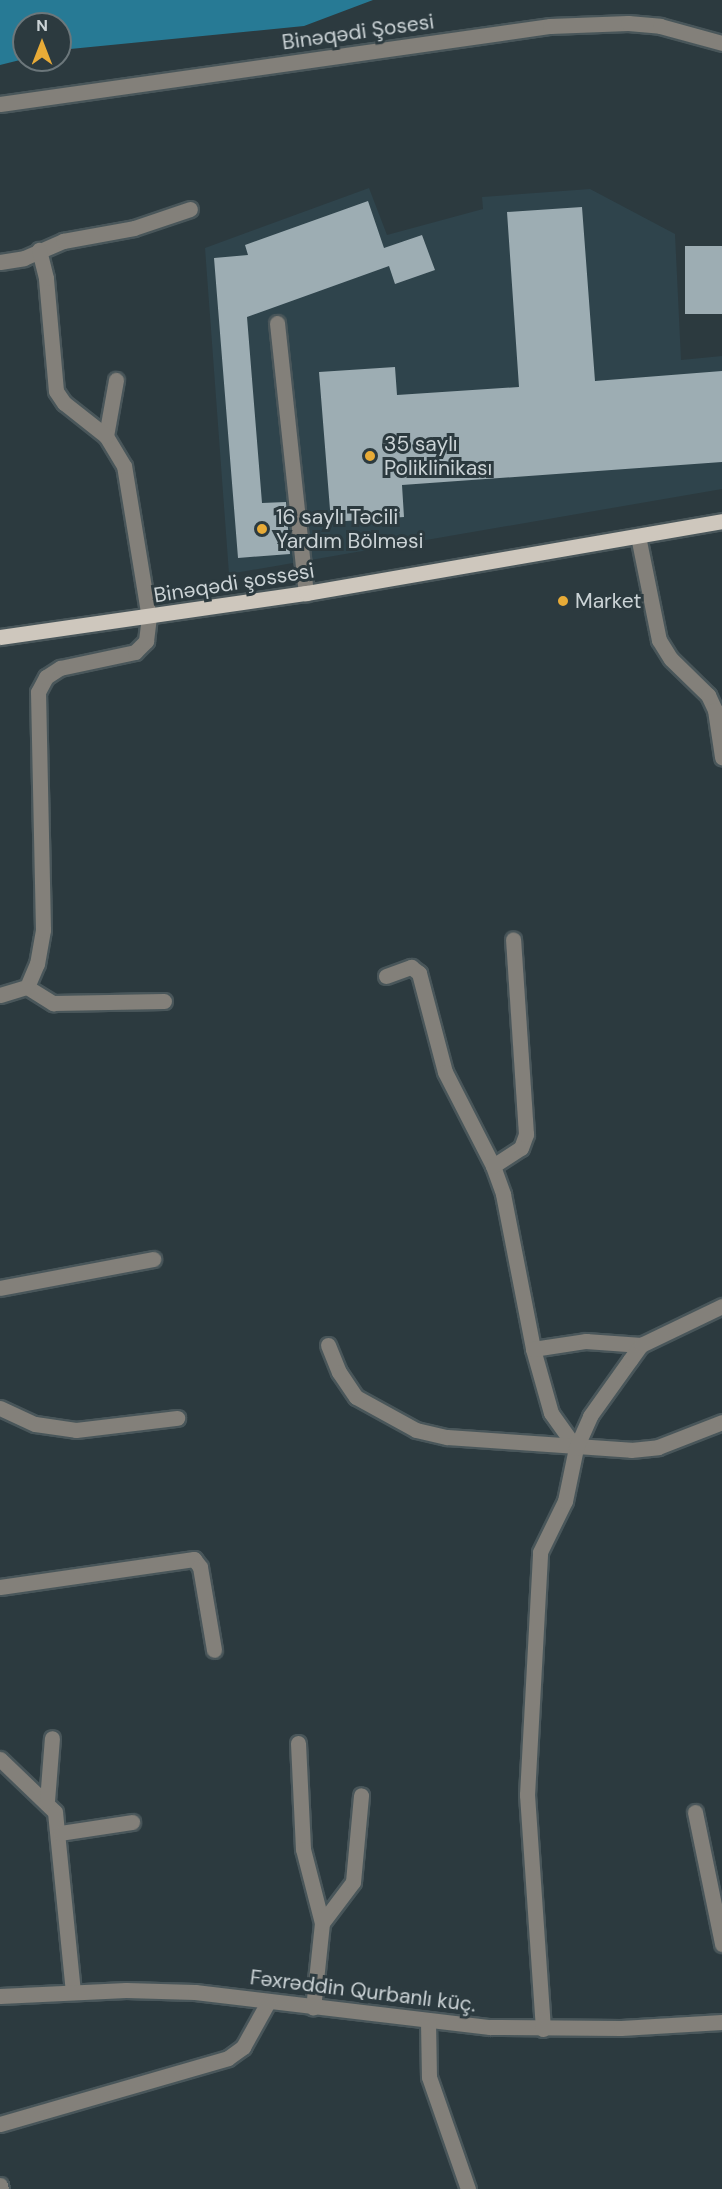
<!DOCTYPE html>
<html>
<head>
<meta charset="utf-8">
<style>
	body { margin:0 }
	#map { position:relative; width:722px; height:2189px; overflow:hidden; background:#2c3a3f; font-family:"DM Sans",sans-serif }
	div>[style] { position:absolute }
	.built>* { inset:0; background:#2f444c }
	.water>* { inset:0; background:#277a95 }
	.building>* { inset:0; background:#9dadb3; transform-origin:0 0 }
	.roads { filter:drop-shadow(2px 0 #49565a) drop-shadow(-2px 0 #49565a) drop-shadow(0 2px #49565a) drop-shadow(0 -2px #49565a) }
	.minor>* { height:15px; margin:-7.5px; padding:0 7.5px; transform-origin:7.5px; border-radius:7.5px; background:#83807a }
	.major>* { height:15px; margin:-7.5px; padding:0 7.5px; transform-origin:7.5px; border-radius:7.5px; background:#cec7bd }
	.dots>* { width:16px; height:16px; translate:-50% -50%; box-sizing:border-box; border:3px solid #2c3a3f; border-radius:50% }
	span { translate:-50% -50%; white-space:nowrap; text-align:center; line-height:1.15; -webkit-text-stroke:6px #2c3a3f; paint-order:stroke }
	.street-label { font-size:21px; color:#cbd3d6 }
	.poi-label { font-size:21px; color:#cbd3d6 }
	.left { translate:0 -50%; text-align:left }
	.north { position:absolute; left:12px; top:12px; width:60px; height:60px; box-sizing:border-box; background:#2c3a3f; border:2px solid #6c777b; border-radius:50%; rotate:0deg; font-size:16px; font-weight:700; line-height:24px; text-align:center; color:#cbd3d6 }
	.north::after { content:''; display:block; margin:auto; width:21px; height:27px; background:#e8ab37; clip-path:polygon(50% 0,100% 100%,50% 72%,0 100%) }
</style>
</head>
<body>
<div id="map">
	<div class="built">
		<div style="clip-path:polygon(369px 188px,387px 235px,483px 209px,482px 197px,590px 189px,675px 234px,681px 360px,722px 356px,722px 489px,229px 574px,205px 248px)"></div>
	</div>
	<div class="water">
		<div style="clip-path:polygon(0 0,373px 0,304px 26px,60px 50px,60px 24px,24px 24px,24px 59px,0 65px)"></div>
	</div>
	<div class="building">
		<div style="clip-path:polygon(368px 201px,384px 248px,422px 235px,435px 270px,395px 284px,389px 266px,247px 317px,262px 503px,286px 502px,290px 554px,238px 558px,214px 258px,248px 255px,245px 245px)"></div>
		<div style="clip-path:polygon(582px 207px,595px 381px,722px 371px,722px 462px,402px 485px,404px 517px,331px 522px,319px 372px,395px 367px,397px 395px,519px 387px,507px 212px)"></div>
		<div style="left:722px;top:246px;width:68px;height:37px;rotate:90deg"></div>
	</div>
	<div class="roads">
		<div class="minor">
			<div style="left:0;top:104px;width:556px;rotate:-8.07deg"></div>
			<div style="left:550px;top:26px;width:78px;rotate:-2.2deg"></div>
			<div style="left:628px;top:23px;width:32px;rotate:5deg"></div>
			<div style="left:660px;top:26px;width:64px;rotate:15.3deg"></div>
			<div style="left:0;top:262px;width:24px;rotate:-9deg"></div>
			<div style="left:24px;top:258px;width:43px;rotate:-23.6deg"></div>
			<div style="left:63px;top:241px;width:72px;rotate:-10.4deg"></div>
			<div style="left:134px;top:228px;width:59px;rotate:-18.7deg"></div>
			<div style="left:277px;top:323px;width:272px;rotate:83.9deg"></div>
			<div style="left:106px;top:436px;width:57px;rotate:-79.9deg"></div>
			<div style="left:638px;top:536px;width:106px;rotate:78.6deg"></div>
			<div style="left:659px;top:640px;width:22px;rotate:58deg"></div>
			<div style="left:671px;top:659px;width:52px;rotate:44.2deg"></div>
			<div style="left:708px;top:695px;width:17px;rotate:65deg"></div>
			<div style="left:715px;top:710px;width:48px;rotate:81.5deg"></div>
			<div style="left:386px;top:976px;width:27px;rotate:-20deg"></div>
			<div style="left:411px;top:967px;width:10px;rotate:37deg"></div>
			<div style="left:419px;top:973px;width:102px;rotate:75.3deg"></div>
			<div style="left:445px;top:1072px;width:106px;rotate:62.9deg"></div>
			<div style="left:493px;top:1166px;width:30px;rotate:70deg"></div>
			<div style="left:503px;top:1194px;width:158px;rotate:79deg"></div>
			<div style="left:533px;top:1349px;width:66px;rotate:74.3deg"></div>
			<div style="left:551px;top:1413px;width:43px;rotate:54.5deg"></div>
			<div style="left:27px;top:987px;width:31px;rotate:32deg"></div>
			<div style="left:53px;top:1003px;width:111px;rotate:-1deg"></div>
			<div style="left:0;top:995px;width:28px;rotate:-17deg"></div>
			<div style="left:27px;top:987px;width:25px;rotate:-67deg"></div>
			<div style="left:37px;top:964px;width:35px;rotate:-80deg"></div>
			<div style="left:43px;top:930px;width:238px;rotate:-91.2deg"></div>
			<div style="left:38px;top:692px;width:17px;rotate:-62deg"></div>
			<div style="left:46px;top:677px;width:17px;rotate:-33deg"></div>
			<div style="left:60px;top:668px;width:77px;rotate:-12deg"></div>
			<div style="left:135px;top:652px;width:16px;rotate:-45deg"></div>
			<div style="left:146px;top:641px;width:23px;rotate:-83deg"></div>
			<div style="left:149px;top:618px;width:154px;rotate:-99.3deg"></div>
			<div style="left:124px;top:466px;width:35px;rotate:-121deg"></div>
			<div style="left:106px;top:436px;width:53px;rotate:-141.8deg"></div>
			<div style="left:64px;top:403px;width:14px;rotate:-124deg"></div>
			<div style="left:56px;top:391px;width:113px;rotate:-95.1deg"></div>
			<div style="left:46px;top:278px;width:29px;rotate:-104deg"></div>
			<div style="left:493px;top:1166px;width:33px;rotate:-33deg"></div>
			<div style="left:521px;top:1148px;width:15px;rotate:-70deg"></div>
			<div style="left:526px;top:1134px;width:195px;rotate:-93.8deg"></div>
			<div style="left:0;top:1288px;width:156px;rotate:-10.7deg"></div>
			<div style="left:328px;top:1345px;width:29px;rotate:68deg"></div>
			<div style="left:339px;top:1372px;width:30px;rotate:56deg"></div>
			<div style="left:356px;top:1397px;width:68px;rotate:28.8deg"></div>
			<div style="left:416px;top:1430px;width:32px;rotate:13deg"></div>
			<div style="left:447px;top:1437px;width:184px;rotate:4deg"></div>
			<div style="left:631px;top:1450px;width:27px;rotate:-6deg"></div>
			<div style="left:658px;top:1447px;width:69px;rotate:-21.3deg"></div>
			<div style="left:533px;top:1349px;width:54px;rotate:-8.6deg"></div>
			<div style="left:586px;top:1341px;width:55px;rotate:4.2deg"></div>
			<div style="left:0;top:1408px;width:38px;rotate:25deg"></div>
			<div style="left:35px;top:1424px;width:41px;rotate:8.3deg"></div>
			<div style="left:76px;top:1430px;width:102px;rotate:-6.8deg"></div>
			<div style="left:0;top:1587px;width:196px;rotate:-8.2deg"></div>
			<div style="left:194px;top:1559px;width:10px;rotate:53deg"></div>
			<div style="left:200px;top:1567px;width:84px;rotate:80.4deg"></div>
			<div style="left:298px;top:1743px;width:106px;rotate:87.3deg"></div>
			<div style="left:303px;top:1849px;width:76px;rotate:75.6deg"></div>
			<div style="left:322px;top:1923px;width:85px;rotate:96deg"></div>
			<div style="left:0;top:1759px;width:76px;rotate:43.9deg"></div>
			<div style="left:55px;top:1812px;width:180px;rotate:84.3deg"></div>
			<div style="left:47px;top:1801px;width:63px;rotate:-85.5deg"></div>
			<div style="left:695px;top:1812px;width:135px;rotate:78.4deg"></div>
			<div style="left:60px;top:1833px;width:73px;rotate:-8.7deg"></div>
			<div style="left:322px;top:1923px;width:51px;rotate:-52.9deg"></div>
			<div style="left:353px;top:1882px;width:87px;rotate:-84.7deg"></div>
			<div style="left:0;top:1996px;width:126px;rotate:-2.7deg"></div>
			<div style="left:126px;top:1990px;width:69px;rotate:1.7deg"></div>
			<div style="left:195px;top:1992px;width:297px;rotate:6.8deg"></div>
			<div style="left:490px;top:2027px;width:131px;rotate:0.4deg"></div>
			<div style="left:621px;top:2028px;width:101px;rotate:-3.4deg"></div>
			<div style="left:428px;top:2021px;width:56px;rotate:89deg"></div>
			<div style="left:429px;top:2077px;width:119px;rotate:70.8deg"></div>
			<div style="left:543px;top:2029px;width:235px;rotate:-93.9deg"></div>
			<div style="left:527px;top:1795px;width:243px;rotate:-86.9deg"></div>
			<div style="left:540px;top:1552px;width:57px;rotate:-63.9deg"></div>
			<div style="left:565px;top:1501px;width:54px;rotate:-78.3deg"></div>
			<div style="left:576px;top:1448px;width:35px;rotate:-66deg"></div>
			<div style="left:590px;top:1416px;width:69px;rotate:-54.5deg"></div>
			<div style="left:630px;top:1360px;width:19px;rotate:-54deg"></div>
			<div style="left:641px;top:1345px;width:90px;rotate:-25.7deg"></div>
			<div style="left:0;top:2124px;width:237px;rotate:-16.1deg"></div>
			<div style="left:228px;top:2058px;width:19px;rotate:-36deg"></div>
			<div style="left:243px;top:2047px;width:51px;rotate:-60.9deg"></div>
			<div style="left:0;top:2185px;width:4px;rotate:76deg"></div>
		</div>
		<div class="major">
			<div style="left:0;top:637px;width:309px;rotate:-8.2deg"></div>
			<div style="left:306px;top:593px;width:422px;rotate:-9.8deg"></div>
		</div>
	</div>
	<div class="dots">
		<div style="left:370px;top:456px;background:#e8ab37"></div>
		<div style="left:262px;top:529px;background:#e8ab37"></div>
		<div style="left:563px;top:601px;background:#e8ab37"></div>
	</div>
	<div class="street-label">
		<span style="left:358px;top:32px;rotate:-8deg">Binəqədi Şosesi</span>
		<span style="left:234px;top:583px;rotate:-9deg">Binəqədi şossesi</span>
		<span style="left:363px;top:1991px;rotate:7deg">Fəxrəddin Qurbanlı küç.</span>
	</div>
	<div class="poi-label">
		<span class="left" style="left:384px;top:456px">35 saylı<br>Poliklinikası</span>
		<span class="left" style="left:276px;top:529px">16 saylı Təcili<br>Yardım Bölməsi</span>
		<span class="left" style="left:575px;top:601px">Market</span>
	</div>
	<div class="north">N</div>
</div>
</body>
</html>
